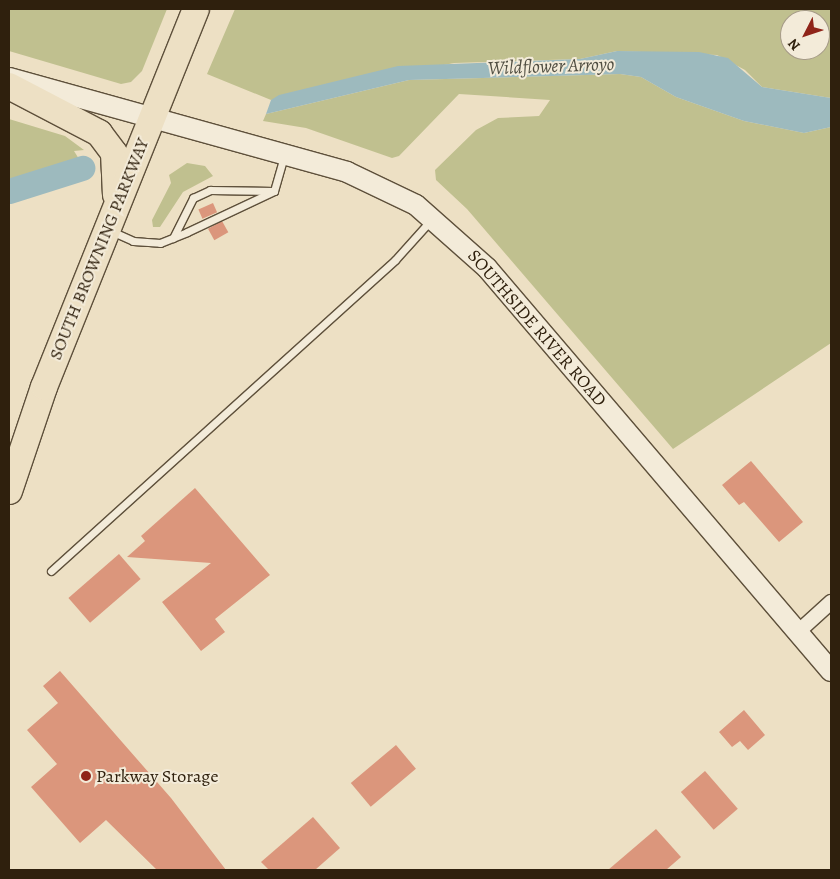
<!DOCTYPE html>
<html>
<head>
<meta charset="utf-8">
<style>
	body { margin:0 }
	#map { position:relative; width:840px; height:879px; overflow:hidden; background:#ede0c4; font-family:Alegreya,serif }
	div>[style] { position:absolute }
	.green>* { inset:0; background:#c0c08f }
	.water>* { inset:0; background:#9dbabe }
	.river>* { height:25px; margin:-12.5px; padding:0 12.5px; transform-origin:12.5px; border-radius:12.5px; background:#9dbabe }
	.building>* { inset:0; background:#db967c; transform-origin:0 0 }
	.roads { filter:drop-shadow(1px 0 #5e503b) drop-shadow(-1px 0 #5e503b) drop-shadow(0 1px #5e503b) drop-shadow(0 -1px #5e503b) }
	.lane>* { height:7px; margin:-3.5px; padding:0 3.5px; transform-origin:3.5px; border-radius:3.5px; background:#f3ebd9 }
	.street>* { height:14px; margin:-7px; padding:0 7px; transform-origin:7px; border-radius:7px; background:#f3ebd9 }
	.secondary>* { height:20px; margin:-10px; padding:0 10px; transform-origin:10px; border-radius:10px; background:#f3ebd9 }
	.highway>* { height:26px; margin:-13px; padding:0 13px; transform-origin:13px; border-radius:13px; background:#ede0c4 }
	.dots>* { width:14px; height:14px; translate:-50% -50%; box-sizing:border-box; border:2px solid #f3ebd9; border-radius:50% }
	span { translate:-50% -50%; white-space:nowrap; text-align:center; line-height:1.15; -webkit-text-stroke:4px #f3ebd9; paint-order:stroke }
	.street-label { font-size:18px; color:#2f200d }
	.poi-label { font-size:18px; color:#2f200d }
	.left { translate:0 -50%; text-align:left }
	.water-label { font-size:19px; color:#504e42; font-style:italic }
	.frame { position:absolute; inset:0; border:10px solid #2f200d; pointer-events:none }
	.north { position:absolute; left:780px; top:10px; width:50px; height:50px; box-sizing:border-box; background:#f3ebd9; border:1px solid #a59a87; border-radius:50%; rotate:229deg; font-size:14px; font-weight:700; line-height:20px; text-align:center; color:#2f200d }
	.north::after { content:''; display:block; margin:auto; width:18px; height:22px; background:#8f2418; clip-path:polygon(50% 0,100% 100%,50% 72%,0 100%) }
</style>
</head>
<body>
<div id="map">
	<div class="green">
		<div style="clip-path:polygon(9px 9px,167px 9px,142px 71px,131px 82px,121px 84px,9px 51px)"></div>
		<div style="clip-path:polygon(evenodd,235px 9px,831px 9px,831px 98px,762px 87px,745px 70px,717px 55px,617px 51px,580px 59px,454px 63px,271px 100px,207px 74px,235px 9px,790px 20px,820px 20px,820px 50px,790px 50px,790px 20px)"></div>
		<div style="clip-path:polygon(620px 74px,641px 77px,676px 97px,744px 121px,804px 133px,831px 127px,831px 343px,673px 449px,467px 209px,436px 180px,435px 170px,476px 130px,498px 118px,539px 116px,550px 100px,459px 94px,399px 156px,392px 158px,306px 128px,263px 121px,266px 114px,409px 80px)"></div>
		<div style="clip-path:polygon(9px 119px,65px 136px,84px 150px,74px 151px,79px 159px,9px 184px)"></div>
		<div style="clip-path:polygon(187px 163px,205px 166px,213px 176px,183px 192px,160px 227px,153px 227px,152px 220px,171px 183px,169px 175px)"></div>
	</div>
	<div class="water">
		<div style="clip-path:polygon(617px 51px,699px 52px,728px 58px,762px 87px,831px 98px,831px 127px,804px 133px,744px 121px,676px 97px,641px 77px,620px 74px,409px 80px,266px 114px,271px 100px,279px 95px,398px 66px,580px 59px)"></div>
	</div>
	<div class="river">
		<div style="left:9px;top:191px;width:77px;rotate:-17.5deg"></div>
	</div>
	<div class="building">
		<div style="left:213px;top:203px;width:10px;height:16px;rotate:66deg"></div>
		<div style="left:222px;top:221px;width:13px;height:16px;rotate:61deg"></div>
		<div style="clip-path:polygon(751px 461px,803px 522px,779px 542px,744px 502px,739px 505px,722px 485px)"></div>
		<div style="clip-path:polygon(195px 488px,270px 575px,215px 619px,225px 632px,201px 651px,162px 602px,211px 563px,127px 557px,145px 541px,141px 536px)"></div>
		<div style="left:119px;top:554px;width:33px;height:67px;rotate:49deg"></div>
		<div style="clip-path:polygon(60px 671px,171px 798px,226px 870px,157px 870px,106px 820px,80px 843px,31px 787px,57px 764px,27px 730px,58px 703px,43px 686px)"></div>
		<div style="clip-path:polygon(744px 710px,765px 735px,748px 750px,740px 741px,732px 747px,719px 732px)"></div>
		<div style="left:396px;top:745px;width:31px;height:59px;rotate:50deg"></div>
		<div style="left:705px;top:771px;width:50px;height:32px;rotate:49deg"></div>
		<div style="clip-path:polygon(313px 817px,340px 848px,315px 870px,269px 870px,261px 862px)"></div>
		<div style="clip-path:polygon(656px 829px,681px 857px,666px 870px,608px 870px)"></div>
	</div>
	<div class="roads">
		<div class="lane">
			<div style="left:111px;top:231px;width:24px;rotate:24deg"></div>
			<div style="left:133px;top:241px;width:27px;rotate:4deg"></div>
			<div style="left:160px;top:243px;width:29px;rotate:-22deg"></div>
			<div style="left:187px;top:232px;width:96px;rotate:-25.2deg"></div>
			<div style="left:274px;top:191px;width:35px;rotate:-74deg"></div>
			<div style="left:173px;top:238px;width:45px;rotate:-63.4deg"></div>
			<div style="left:193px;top:198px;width:19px;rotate:-25deg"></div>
			<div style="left:210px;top:190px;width:64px;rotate:0.9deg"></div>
			<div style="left:51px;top:571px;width:464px;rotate:-42.1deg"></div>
			<div style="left:395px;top:260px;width:54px;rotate:-48deg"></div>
		</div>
		<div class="street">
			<div style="left:798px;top:632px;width:45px;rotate:-42.3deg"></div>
		</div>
		<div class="secondary">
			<div style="left:9px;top:78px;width:351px;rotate:15.5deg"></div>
			<div style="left:347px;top:172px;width:76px;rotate:25.6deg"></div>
			<div style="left:416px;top:205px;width:95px;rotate:41.6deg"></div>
			<div style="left:487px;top:268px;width:530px;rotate:49.52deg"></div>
		</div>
		<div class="highway">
			<div style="left:9px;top:86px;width:102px;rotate:27.6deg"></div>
			<div style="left:99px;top:133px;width:25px;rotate:53deg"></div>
			<div style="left:114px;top:153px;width:42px;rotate:87.3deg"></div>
			<div style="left:9px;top:491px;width:110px;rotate:-71.4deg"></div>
			<div style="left:44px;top:387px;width:407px;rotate:-68.1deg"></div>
		</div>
	</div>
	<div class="dots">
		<div style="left:86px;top:776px;background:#8f2418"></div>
	</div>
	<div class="street-label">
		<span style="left:99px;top:249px;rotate:-68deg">SOUTH BROWNING PARKWAY</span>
		<span style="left:537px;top:328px;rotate:49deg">SOUTHSIDE RIVER ROAD</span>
	</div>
	<div class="poi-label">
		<span class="left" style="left:96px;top:776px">Parkway Storage</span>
	</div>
	<div class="water-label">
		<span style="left:551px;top:67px;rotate:-2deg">Wildflower Arroyo</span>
	</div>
	<div class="frame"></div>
	<div class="north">N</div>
</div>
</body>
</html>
